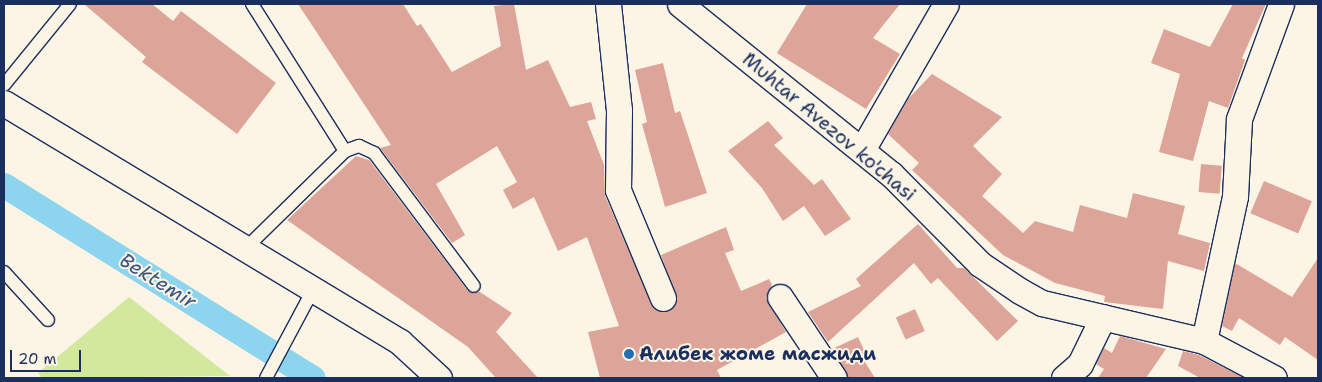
<!DOCTYPE html>
<html>
<head>
<meta charset="utf-8">
<style>
	body { margin:0 }
	#map { position:relative; width:1322px; height:382px; overflow:hidden; background:#fcf5e5; font-family:"Shantell Sans",sans-serif }
	div>[style] { position:absolute }
	.green>* { inset:0; background:#d2e89d }
	.canal>* { height:25px; margin:-12.5px; padding:0 12.5px; transform-origin:12.5px; border-radius:12.5px; background:#8dd4ef }
	.building>* { inset:0; background:#dda499; transform-origin:0 0 }
	.roads { filter:drop-shadow(1px 0 #1b2f5e) drop-shadow(-1px 0 #1b2f5e) drop-shadow(0 1px #1b2f5e) drop-shadow(0 -1px #1b2f5e) }
	.lane>* { height:12px; margin:-6px; padding:0 6px; transform-origin:6px; border-radius:6px; background:#fcf5e5 }
	.street>* { height:25px; margin:-12.5px; padding:0 12.5px; transform-origin:12.5px; border-radius:12.5px; background:#fcf5e5 }
	.dots>* { width:14px; height:14px; translate:-50% -50%; box-sizing:border-box; border:2px solid #fcf5e5; border-radius:50% }
	span { translate:-50% -50%; white-space:nowrap; text-align:center; line-height:1.15; -webkit-text-stroke:4px #fcf5e5; paint-order:stroke }
	.street-label { font-size:19px; color:#1b2f5e }
	.poi-label { font-size:19px; color:#1b2f5e; font-weight:700 }
	.left { translate:0 -50%; text-align:left }
	.water-label { font-size:20px; color:#385882; font-style:italic }
	.frame { position:absolute; inset:0; border:5px solid #1b2f5e; pointer-events:none }
	.scale { position:absolute; left:10px; top:350px; width:71px; height:22px; box-sizing:border-box; border:2px solid #1b2f5e; border-top:0; padding-left:6px; font-size:15px; line-height:18px; white-space:nowrap; color:#1b2f5e; -webkit-text-stroke:4px #fcf5e5; paint-order:stroke }
</style>
</head>
<body>
<div id="map">
	<div class="green">
		<div style="clip-path:polygon(129px 297px,230px 376px,42px 378px,38px 373px)"></div>
	</div>
	<div class="canal">
		<div style="left:4px;top:185px;width:364px;rotate:32deg"></div>
	</div>
	<div class="building">
		<div style="clip-path:polygon(84px 4px,152px 4px,173px 21px,181px 11px,276px 83px,237px 134px,142px 62px,146px 57px)"></div>
		<div style="clip-path:polygon(298px 4px,403px 4px,417px 26px,421px 24px,452px 72px,501px 46px,494px 6px,514px 4px,526px 70px,548px 60px,570px 107px,591px 102px,596px 119px,587px 121px,604px 165px,605px 196px,654px 309px,668px 311px,677px 299px,661px 255px,726px 227px,734px 250px,725px 253px,741px 291px,769px 279px,772px 285px,766px 298px,786px 332px,717px 370px,721px 378px,600px 378px,588px 332px,619px 326px,587px 237px,558px 251px,534px 197px,513px 209px,503px 190px,517px 182px,497px 146px,436px 184px,465px 235px,452px 243px,380px 148px,391px 145px)"></div>
		<div style="clip-path:polygon(807px 4px,900px 4px,873px 38px,900px 54px,866px 109px,777px 53px)"></div>
		<div style="clip-path:polygon(1233px 4px,1266px 4px,1242px 58px,1245px 60px,1228px 108px,1209px 101px,1193px 161px,1159px 152px,1180px 74px,1151px 63px,1164px 29px,1210px 47px)"></div>
		<div style="clip-path:polygon(663px 63px,675px 113px,680px 111px,707px 193px,665px 207px,642px 124px,647px 122px,635px 70px)"></div>
		<div style="clip-path:polygon(932px 74px,1002px 117px,973px 146px,1002px 174px,982px 196px,1023px 233px,1035px 221px,1073px 232px,1080px 205px,1127px 218px,1133px 193px,1185px 206px,1178px 234px,1210px 243px,1204px 271px,1168px 261px,1163px 309px,1104px 302px,1105px 296px,1055px 283px,1003px 255px,912px 170px,919px 163px,888px 134px,908px 99px)"></div>
		<div style="clip-path:polygon(768px 121px,783px 138px,774px 145px,814px 185px,822px 179px,851px 219px,825px 236px,804px 206px,783px 221px,762px 188px,728px 151px)"></div>
		<div style="clip-path:polygon(356px 156px,369px 160px,468px 291px,480px 292px,512px 313px,496px 332px,538px 378px,496px 378px,468px 347px,287px 220px)"></div>
		<div style="left:1201px;top:164px;width:21px;height:28px;rotate:5deg"></div>
		<div style="left:1264px;top:181px;width:52px;height:35px;rotate:23deg"></div>
		<div style="clip-path:polygon(918px 224px,957px 268px,964px 268px,1018px 321px,997px 341px,938px 278px,931px 284px,914px 263px,828px 342px,808px 312px,861px 286px,856px 279px)"></div>
		<div style="clip-path:polygon(1318px 258px,1318px 360px,1285px 337px,1280px 345px,1239px 318px,1232px 331px,1222px 326px,1235px 263px,1292px 297px)"></div>
		<div style="left:915px;top:309px;width:24px;height:21px;rotate:66deg"></div>
		<div style="clip-path:polygon(1120px 336px,1166px 349px,1146px 378px,1098px 378px,1104px 369px,1096px 364px,1104px 348px,1112px 353px)"></div>
		<div style="clip-path:polygon(858px 337px,869px 361px,865px 362px,875px 378px,848px 378px,832px 349px)"></div>
		<div style="clip-path:polygon(1183px 351px,1199px 355px,1244px 378px,1200px 378px,1178px 366px)"></div>
	</div>
	<div class="roads">
		<div class="lane">
			<div style="left:252px;top:4px;width:174px;rotate:57.7deg"></div>
			<div style="left:4px;top:85px;width:104px;rotate:-50.8deg"></div>
			<div style="left:247px;top:247px;width:137px;rotate:-44.4deg"></div>
			<div style="left:345px;top:151px;width:15px;rotate:-20deg"></div>
			<div style="left:359px;top:146px;width:17px;rotate:25deg"></div>
			<div style="left:374px;top:153px;width:166px;rotate:53.1deg"></div>
			<div style="left:4px;top:272px;width:65px;rotate:47.5deg"></div>
			<div style="left:266px;top:378px;width:102px;rotate:-61.9deg"></div>
		</div>
		<div class="street">
			<div style="left:608px;top:4px;width:107px;rotate:84.1deg"></div>
			<div style="left:619px;top:110px;width:80px;rotate:90.7deg"></div>
			<div style="left:618px;top:190px;width:117px;rotate:67.4deg"></div>
			<div style="left:680px;top:4px;width:271px;rotate:38.9deg"></div>
			<div style="left:891px;top:174px;width:127px;rotate:45.3deg"></div>
			<div style="left:980px;top:264px;width:48px;rotate:34deg"></div>
			<div style="left:1020px;top:291px;width:25px;rotate:29deg"></div>
			<div style="left:1042px;top:303px;width:166px;rotate:13.2deg"></div>
			<div style="left:1204px;top:341px;width:79px;rotate:27.9deg"></div>
			<div style="left:4px;top:103px;width:463px;rotate:31.1deg"></div>
			<div style="left:400px;top:342px;width:53px;rotate:42.7deg"></div>
			<div style="left:862px;top:150px;width:168px;rotate:-60.1deg"></div>
			<div style="left:780px;top:297px;width:97px;rotate:56.3deg"></div>
			<div style="left:1204px;top:341px;width:148px;rotate:-77.9deg"></div>
			<div style="left:1235px;top:196px;width:77px;rotate:-87deg"></div>
			<div style="left:1239px;top:119px;width:122px;rotate:-69.9deg"></div>
			<div style="left:1064px;top:378px;width:21px;rotate:-41deg"></div>
			<div style="left:1080px;top:364px;width:52px;rotate:-63.9deg"></div>
		</div>
	</div>
	<div class="dots">
		<div style="left:629px;top:354px;background:#1f6fb2"></div>
	</div>
	<div class="street-label">
		<span style="left:829px;top:127px;rotate:40deg">Muhtar Avezov ko'chasi</span>
	</div>
	<div class="poi-label">
		<span class="left" style="left:639px;top:354px">Алибек жоме масжиди</span>
	</div>
	<div class="water-label">
		<span style="left:158px;top:281px;rotate:32deg">Bektemir</span>
	</div>
	<div class="frame"></div>
	<div class="scale">20 m</div>
</div>
</body>
</html>
